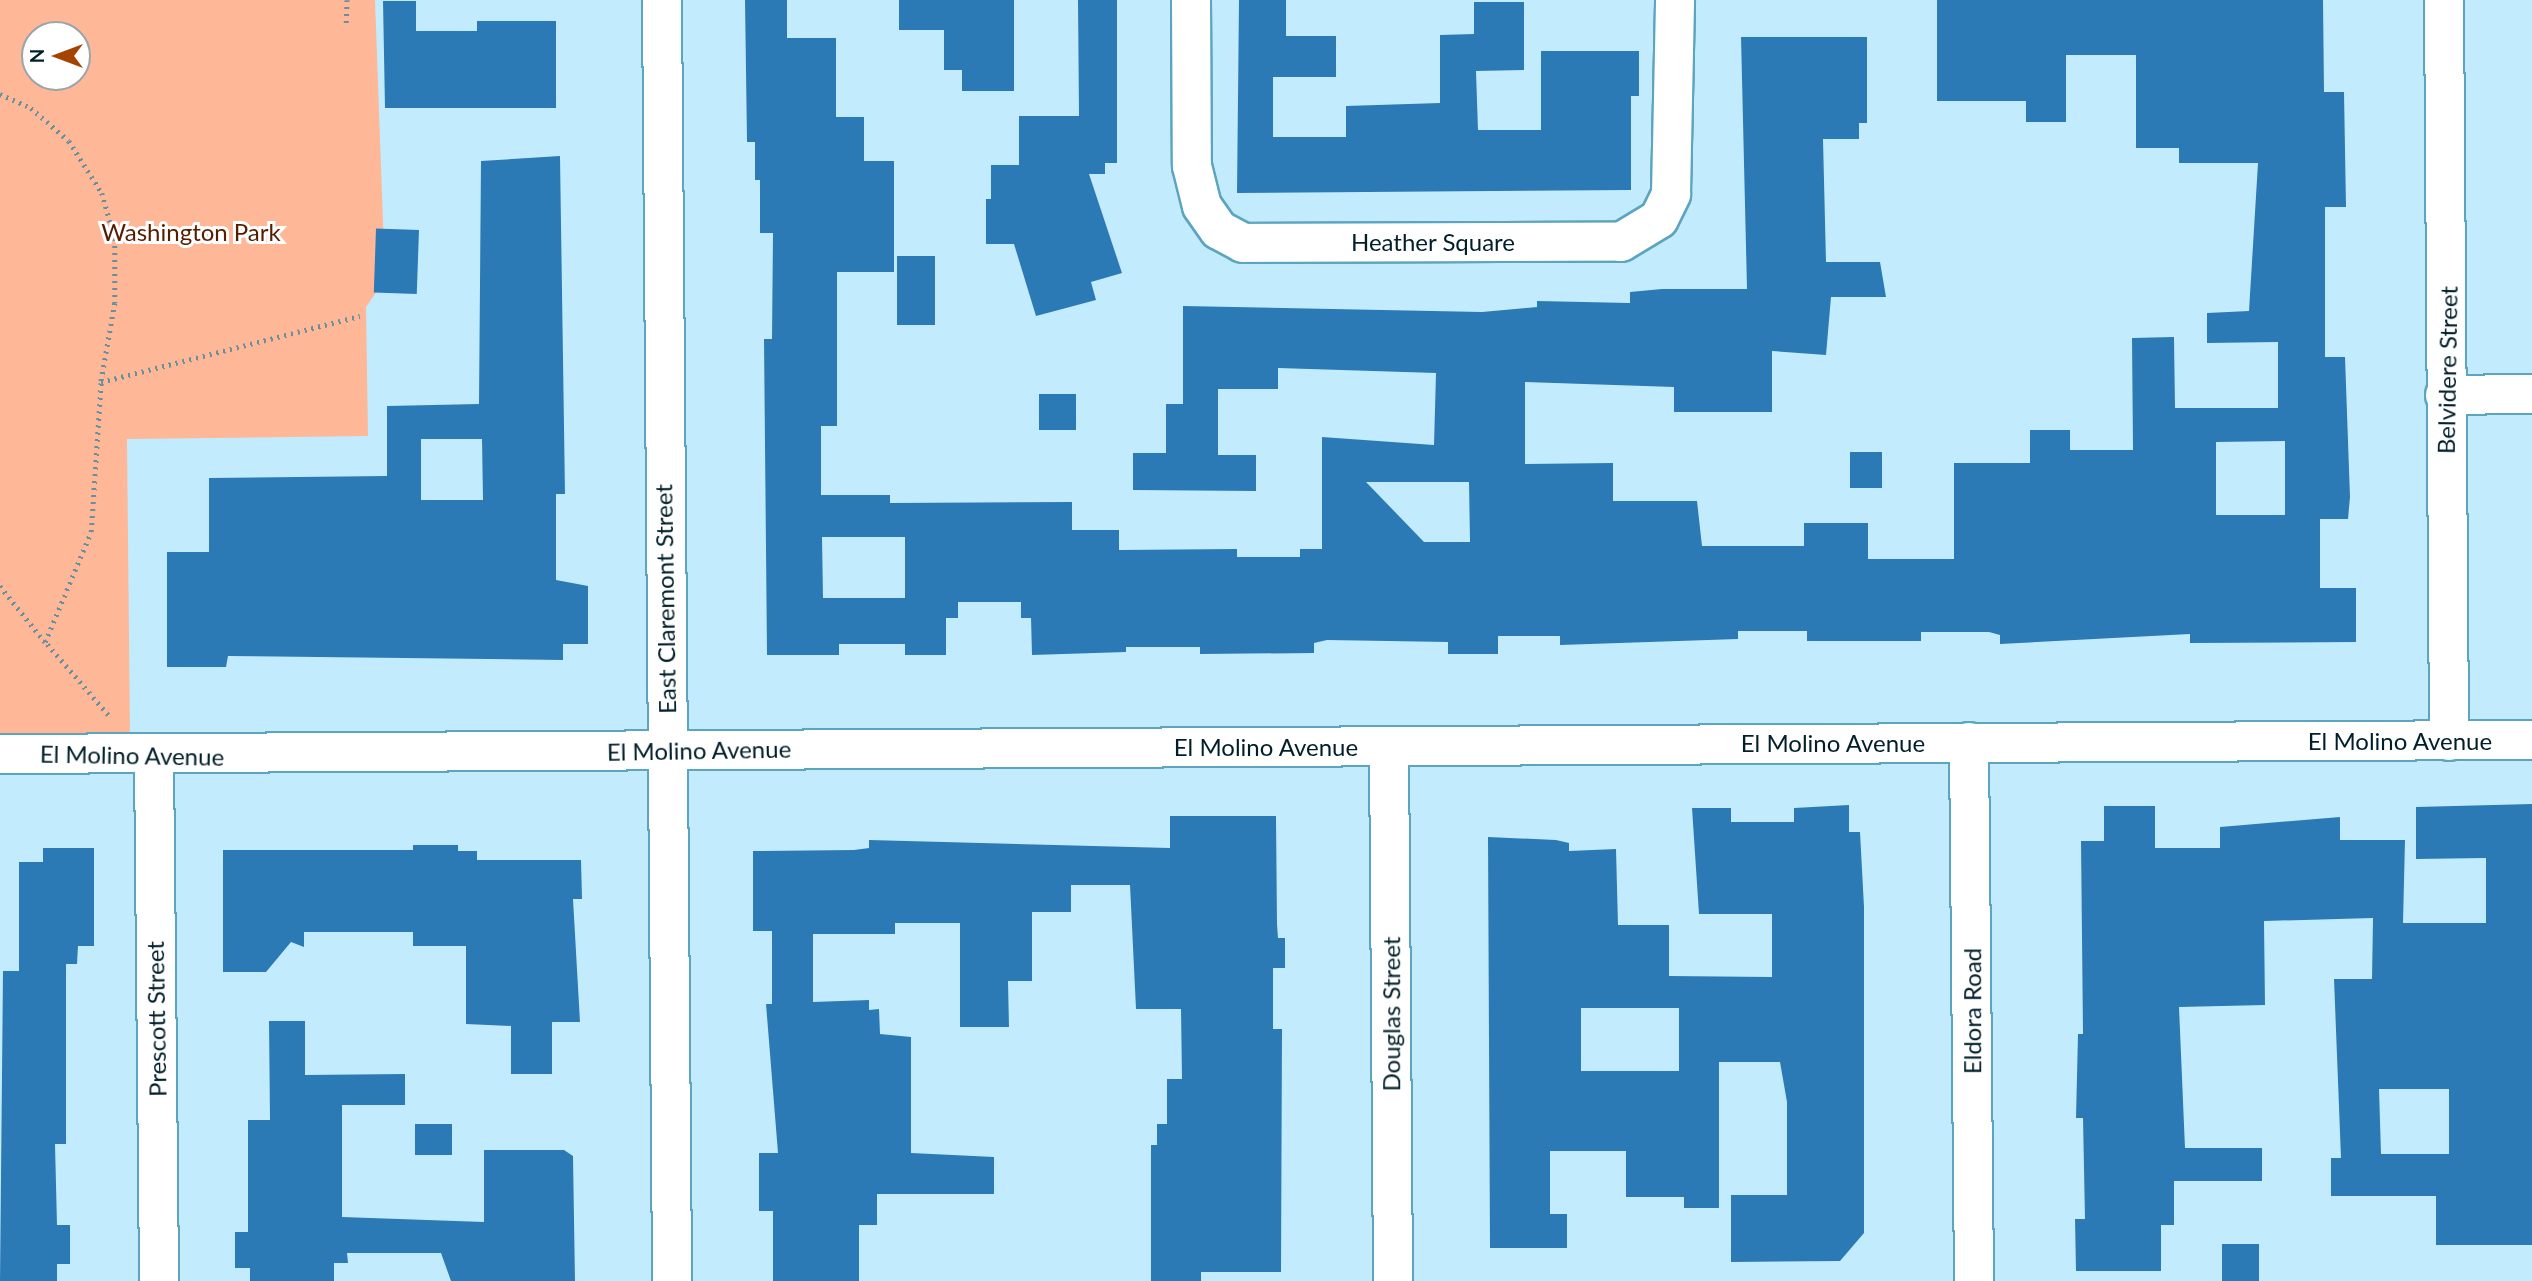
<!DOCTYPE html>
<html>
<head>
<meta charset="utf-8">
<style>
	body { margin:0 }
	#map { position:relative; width:2532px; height:1281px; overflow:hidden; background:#c2ecfd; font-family:Lato,sans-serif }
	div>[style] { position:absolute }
	.green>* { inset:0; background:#feb797 }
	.building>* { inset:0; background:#2c7ab5; transform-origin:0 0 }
	.path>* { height:4.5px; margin-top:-2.25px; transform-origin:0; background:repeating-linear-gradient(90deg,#6a8e9c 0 2px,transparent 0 7px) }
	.roads { filter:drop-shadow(2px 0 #5da4bf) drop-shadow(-2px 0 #5da4bf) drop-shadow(0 2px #5da4bf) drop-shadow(0 -2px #5da4bf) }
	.minor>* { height:38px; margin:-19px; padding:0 19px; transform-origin:19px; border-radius:19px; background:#fff }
	.tertiary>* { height:38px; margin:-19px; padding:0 19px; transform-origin:19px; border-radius:19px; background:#fff }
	span { translate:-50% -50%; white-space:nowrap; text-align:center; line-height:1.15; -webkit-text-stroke:6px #fff; paint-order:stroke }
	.park-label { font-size:24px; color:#541e00 }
	.street-label { font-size:24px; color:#011f2a }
	.north { position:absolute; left:21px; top:21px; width:70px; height:70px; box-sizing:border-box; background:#fff; border:2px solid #99a5aa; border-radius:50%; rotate:270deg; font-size:19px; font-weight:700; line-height:28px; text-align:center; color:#011f2a }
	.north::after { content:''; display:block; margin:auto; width:24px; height:32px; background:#a54302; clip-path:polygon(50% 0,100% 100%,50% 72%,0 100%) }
</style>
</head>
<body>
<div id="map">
	<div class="green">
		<div style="clip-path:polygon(evenodd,0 0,375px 0,385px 279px,366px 307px,368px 436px,127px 439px,130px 737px,0 737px,0 0,35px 35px,77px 35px,77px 77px,35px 77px,35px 35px)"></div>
	</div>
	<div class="building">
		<div style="clip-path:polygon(evenodd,745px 0,787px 0,787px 38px,836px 38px,836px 117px,864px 117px,864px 161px,894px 161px,894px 272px,837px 272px,837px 426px,821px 426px,821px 495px,890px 495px,890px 503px,1072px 502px,1072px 530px,1119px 530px,1119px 550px,1237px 549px,1237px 557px,1300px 557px,1300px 549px,1322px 549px,1322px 437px,1434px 445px,1436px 373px,1278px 368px,1278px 389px,1218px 389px,1218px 455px,1256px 455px,1256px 491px,1133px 490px,1133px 453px,1166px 453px,1166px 404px,1183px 404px,1183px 306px,1482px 312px,1537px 307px,1537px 301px,1630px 303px,1630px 292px,1662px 289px,1747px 289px,1741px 37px,1867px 37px,1867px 123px,1859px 123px,1859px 139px,1823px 139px,1826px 262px,1880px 262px,1886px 297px,1831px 297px,1826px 355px,1772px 351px,1772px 412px,1674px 412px,1674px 387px,1525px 382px,1525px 464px,1613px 463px,1613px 501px,1697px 501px,1702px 546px,1804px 546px,1804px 523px,1868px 523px,1868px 559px,1954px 559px,1954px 463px,2030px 463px,2030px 430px,2070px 430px,2070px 450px,2133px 450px,2132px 338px,2174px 337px,2175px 408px,2278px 408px,2278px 342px,2207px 343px,2207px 313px,2249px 311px,2258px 163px,2179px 163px,2179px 148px,2136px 148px,2136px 55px,2066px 55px,2066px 122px,2026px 122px,2026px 101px,1937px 101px,1937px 0,2323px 0,2324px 92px,2344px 92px,2346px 207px,2325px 207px,2325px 357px,2345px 357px,2350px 497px,2348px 519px,2320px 519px,2320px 588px,2356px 588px,2356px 642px,2190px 643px,2190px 634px,2000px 644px,2000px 635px,1989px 632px,1921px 632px,1921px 641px,1807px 641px,1807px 631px,1738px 631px,1738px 639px,1560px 645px,1560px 636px,1498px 636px,1498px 654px,1448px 654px,1448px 642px,1327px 640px,1314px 643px,1314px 653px,1200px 654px,1200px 647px,1126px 647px,1126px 652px,1032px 655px,1031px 618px,1021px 618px,1021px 602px,958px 602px,958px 618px,946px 618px,946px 655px,905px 655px,905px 644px,839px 644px,839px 655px,767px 655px,764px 339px,772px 339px,773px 233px,760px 233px,760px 180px,755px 180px,755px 142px,747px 142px,745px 0,2285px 441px,2285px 515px,2216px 515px,2216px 442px,2285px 441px,745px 0,1366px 482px,1469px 482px,1470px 542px,1424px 542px,1366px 482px,745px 0,822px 537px,905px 537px,905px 598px,823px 598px,822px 537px)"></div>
		<div style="clip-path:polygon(899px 0,1014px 0,1014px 91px,962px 91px,962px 70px,944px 70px,944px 30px,899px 30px)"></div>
		<div style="clip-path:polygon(1078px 0,1117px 0,1117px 163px,1105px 163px,1105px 174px,1089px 174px,1122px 273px,1091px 282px,1096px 300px,1036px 316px,1014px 244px,986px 244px,986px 199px,991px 199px,991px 165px,1019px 165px,1019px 116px,1079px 116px)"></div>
		<div style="clip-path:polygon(1239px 0,1286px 0,1286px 36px,1336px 36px,1336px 77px,1273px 77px,1273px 137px,1346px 137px,1346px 106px,1440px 103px,1440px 35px,1474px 34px,1474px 2px,1524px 2px,1524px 70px,1476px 71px,1478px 130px,1541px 130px,1541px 51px,1639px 51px,1639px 96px,1631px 96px,1631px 190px,1237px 193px)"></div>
		<div style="clip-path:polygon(383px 1px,416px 1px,416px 31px,477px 31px,477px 21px,556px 21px,556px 108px,385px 108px)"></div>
		<div style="clip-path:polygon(evenodd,560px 156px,565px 494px,556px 494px,556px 580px,588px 586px,588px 644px,563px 644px,563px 660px,228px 656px,226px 667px,167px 667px,167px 552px,209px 552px,209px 478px,387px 476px,387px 406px,479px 404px,481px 161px,560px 156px,421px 439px,482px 439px,483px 500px,421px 500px,421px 439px)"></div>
		<div style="left:419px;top:230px;width:64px;height:43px;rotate:92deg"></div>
		<div style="left:897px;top:256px;width:38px;height:69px"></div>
		<div style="left:1039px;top:394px;width:37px;height:36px"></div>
		<div style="left:1850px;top:452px;width:32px;height:36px"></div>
		<div style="clip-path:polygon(evenodd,2532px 804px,2532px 1245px,2436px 1245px,2436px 1196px,2331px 1196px,2331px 1158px,2341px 1158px,2334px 979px,2372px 979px,2373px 918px,2264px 921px,2265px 1005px,2179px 1007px,2185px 1148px,2262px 1148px,2262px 1181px,2174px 1181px,2174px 1225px,2161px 1225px,2161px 1271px,2076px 1271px,2075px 1219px,2085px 1219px,2083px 1118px,2076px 1118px,2078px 1034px,2083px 1034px,2081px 841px,2104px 841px,2104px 806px,2155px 806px,2155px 848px,2220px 848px,2220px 827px,2340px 817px,2340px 840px,2405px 840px,2403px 923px,2486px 923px,2486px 858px,2416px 859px,2416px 807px,2532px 804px,2379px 1089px,2449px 1089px,2449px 1154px,2381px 1154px,2379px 1089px)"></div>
		<div style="clip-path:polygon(evenodd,1849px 805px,1849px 832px,1860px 832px,1864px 907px,1864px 1233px,1840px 1261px,1731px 1262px,1731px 1195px,1787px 1195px,1787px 1102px,1780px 1062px,1719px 1062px,1719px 1208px,1684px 1208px,1684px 1197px,1626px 1197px,1626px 1151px,1550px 1151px,1550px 1214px,1567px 1214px,1567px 1248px,1490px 1248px,1488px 837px,1556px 840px,1569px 843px,1569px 851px,1616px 849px,1618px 925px,1669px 925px,1669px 976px,1772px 977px,1772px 914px,1699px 914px,1692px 808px,1731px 808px,1731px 822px,1794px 822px,1794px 808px,1849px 805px,1581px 1008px,1679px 1008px,1679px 1071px,1581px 1071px,1581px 1008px)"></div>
		<div style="clip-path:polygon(1170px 816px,1276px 816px,1277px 924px,1278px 938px,1285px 938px,1285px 968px,1273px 968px,1273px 1029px,1282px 1029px,1281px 1272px,1201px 1272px,1201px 1281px,1151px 1281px,1151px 1145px,1157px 1145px,1157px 1124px,1167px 1124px,1167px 1079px,1182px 1079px,1181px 1009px,1136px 1009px,1130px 885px,1071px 885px,1071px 912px,1032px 912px,1032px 981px,1008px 981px,1009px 1027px,960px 1027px,960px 923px,895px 923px,895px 934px,813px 934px,813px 1002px,869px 1000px,869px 1010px,879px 1009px,880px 1034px,911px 1037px,911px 1153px,994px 1157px,994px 1194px,877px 1194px,877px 1225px,859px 1225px,859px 1281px,773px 1281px,773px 1211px,759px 1211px,759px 1153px,778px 1153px,766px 1004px,772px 1004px,772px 931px,753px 931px,753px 851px,854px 850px,869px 848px,869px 840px,1170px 848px)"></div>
		<div style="clip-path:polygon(413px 845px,458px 845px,458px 851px,477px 851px,477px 860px,581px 860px,582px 899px,573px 899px,580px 1022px,552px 1022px,552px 1074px,511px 1074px,511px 1026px,466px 1024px,466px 946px,413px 946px,413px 932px,304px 932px,304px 947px,291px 942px,266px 972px,223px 972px,223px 850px,413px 850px)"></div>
		<div style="clip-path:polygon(43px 848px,94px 848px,94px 946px,78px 946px,77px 964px,66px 964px,66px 1144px,55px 1144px,57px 1225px,70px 1225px,70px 1264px,57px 1264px,57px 1281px,0 1281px,3px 971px,19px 971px,19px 862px,43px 862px)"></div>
		<div style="clip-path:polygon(269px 1021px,305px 1021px,305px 1075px,405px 1074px,405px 1105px,342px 1105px,342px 1217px,484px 1222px,484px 1150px,564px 1150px,573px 1156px,575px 1281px,451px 1281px,441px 1253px,347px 1253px,348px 1263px,334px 1263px,334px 1281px,250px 1281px,250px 1268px,235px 1268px,235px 1232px,248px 1232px,248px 1120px,270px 1120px)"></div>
		<div style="left:415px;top:1124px;width:37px;height:31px"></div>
		<div style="left:2222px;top:1244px;width:37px;height:37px"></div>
	</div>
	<div class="path">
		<div style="left:346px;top:23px;width:23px;rotate:-88deg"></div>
		<div style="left:0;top:94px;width:34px;rotate:24deg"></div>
		<div style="left:31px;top:108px;width:50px;rotate:41deg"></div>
		<div style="left:69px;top:141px;width:62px;rotate:57.6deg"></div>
		<div style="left:102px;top:193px;width:48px;rotate:74.2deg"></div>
		<div style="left:115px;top:239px;width:64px;rotate:90deg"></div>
		<div style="left:115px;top:303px;width:80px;rotate:100deg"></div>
		<div style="left:0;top:586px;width:72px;rotate:51.2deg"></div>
		<div style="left:108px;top:715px;width:96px;rotate:-130.8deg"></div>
		<div style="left:45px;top:642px;width:119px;rotate:-67.3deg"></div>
		<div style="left:91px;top:532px;width:150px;rotate:-86.2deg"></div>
		<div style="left:101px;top:382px;width:267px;rotate:-14.3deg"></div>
	</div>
	<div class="roads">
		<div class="minor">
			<div style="left:662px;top:0;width:1281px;rotate:89.55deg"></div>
			<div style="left:1191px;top:0;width:166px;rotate:89.7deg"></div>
			<div style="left:1192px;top:166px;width:41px;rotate:76deg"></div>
			<div style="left:1202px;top:206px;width:29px;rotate:55deg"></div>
			<div style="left:1219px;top:230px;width:27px;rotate:28deg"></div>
			<div style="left:1243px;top:243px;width:378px;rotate:-0.2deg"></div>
			<div style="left:1621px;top:242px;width:44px;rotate:-31.2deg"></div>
			<div style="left:1659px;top:219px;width:28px;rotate:-64deg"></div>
			<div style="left:1671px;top:194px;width:194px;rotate:-88.8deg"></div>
			<div style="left:2444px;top:0;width:741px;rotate:89.61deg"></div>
			<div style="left:2445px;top:395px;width:87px;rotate:-0.7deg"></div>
			<div style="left:1969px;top:742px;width:539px;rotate:89.47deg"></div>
			<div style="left:1389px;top:746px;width:535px;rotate:89.57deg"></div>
			<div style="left:154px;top:757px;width:524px;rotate:89.45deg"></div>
		</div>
		<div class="tertiary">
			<div style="left:0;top:754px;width:2532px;rotate:-0.32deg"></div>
		</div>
	</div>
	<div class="park-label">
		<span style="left:191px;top:232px">Washington Park</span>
	</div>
	<div class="street-label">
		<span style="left:1433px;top:242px">Heather Square</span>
		<span style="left:2447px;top:370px;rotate:-89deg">Belvidere Street</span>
		<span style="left:665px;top:599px;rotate:-91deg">East Claremont Street</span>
		<span style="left:2400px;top:741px">El Molino Avenue</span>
		<span style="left:1833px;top:743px">El Molino Avenue</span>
		<span style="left:1266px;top:747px">El Molino Avenue</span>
		<span style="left:699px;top:750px;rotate:-1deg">El Molino Avenue</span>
		<span style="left:132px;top:755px;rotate:1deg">El Molino Avenue</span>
		<span style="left:1972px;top:1011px;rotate:-90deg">Eldora Road</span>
		<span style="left:1391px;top:1014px;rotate:-90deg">Douglas Street</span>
		<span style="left:156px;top:1019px;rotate:-91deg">Prescott Street</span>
	</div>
	<div class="north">N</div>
</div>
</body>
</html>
